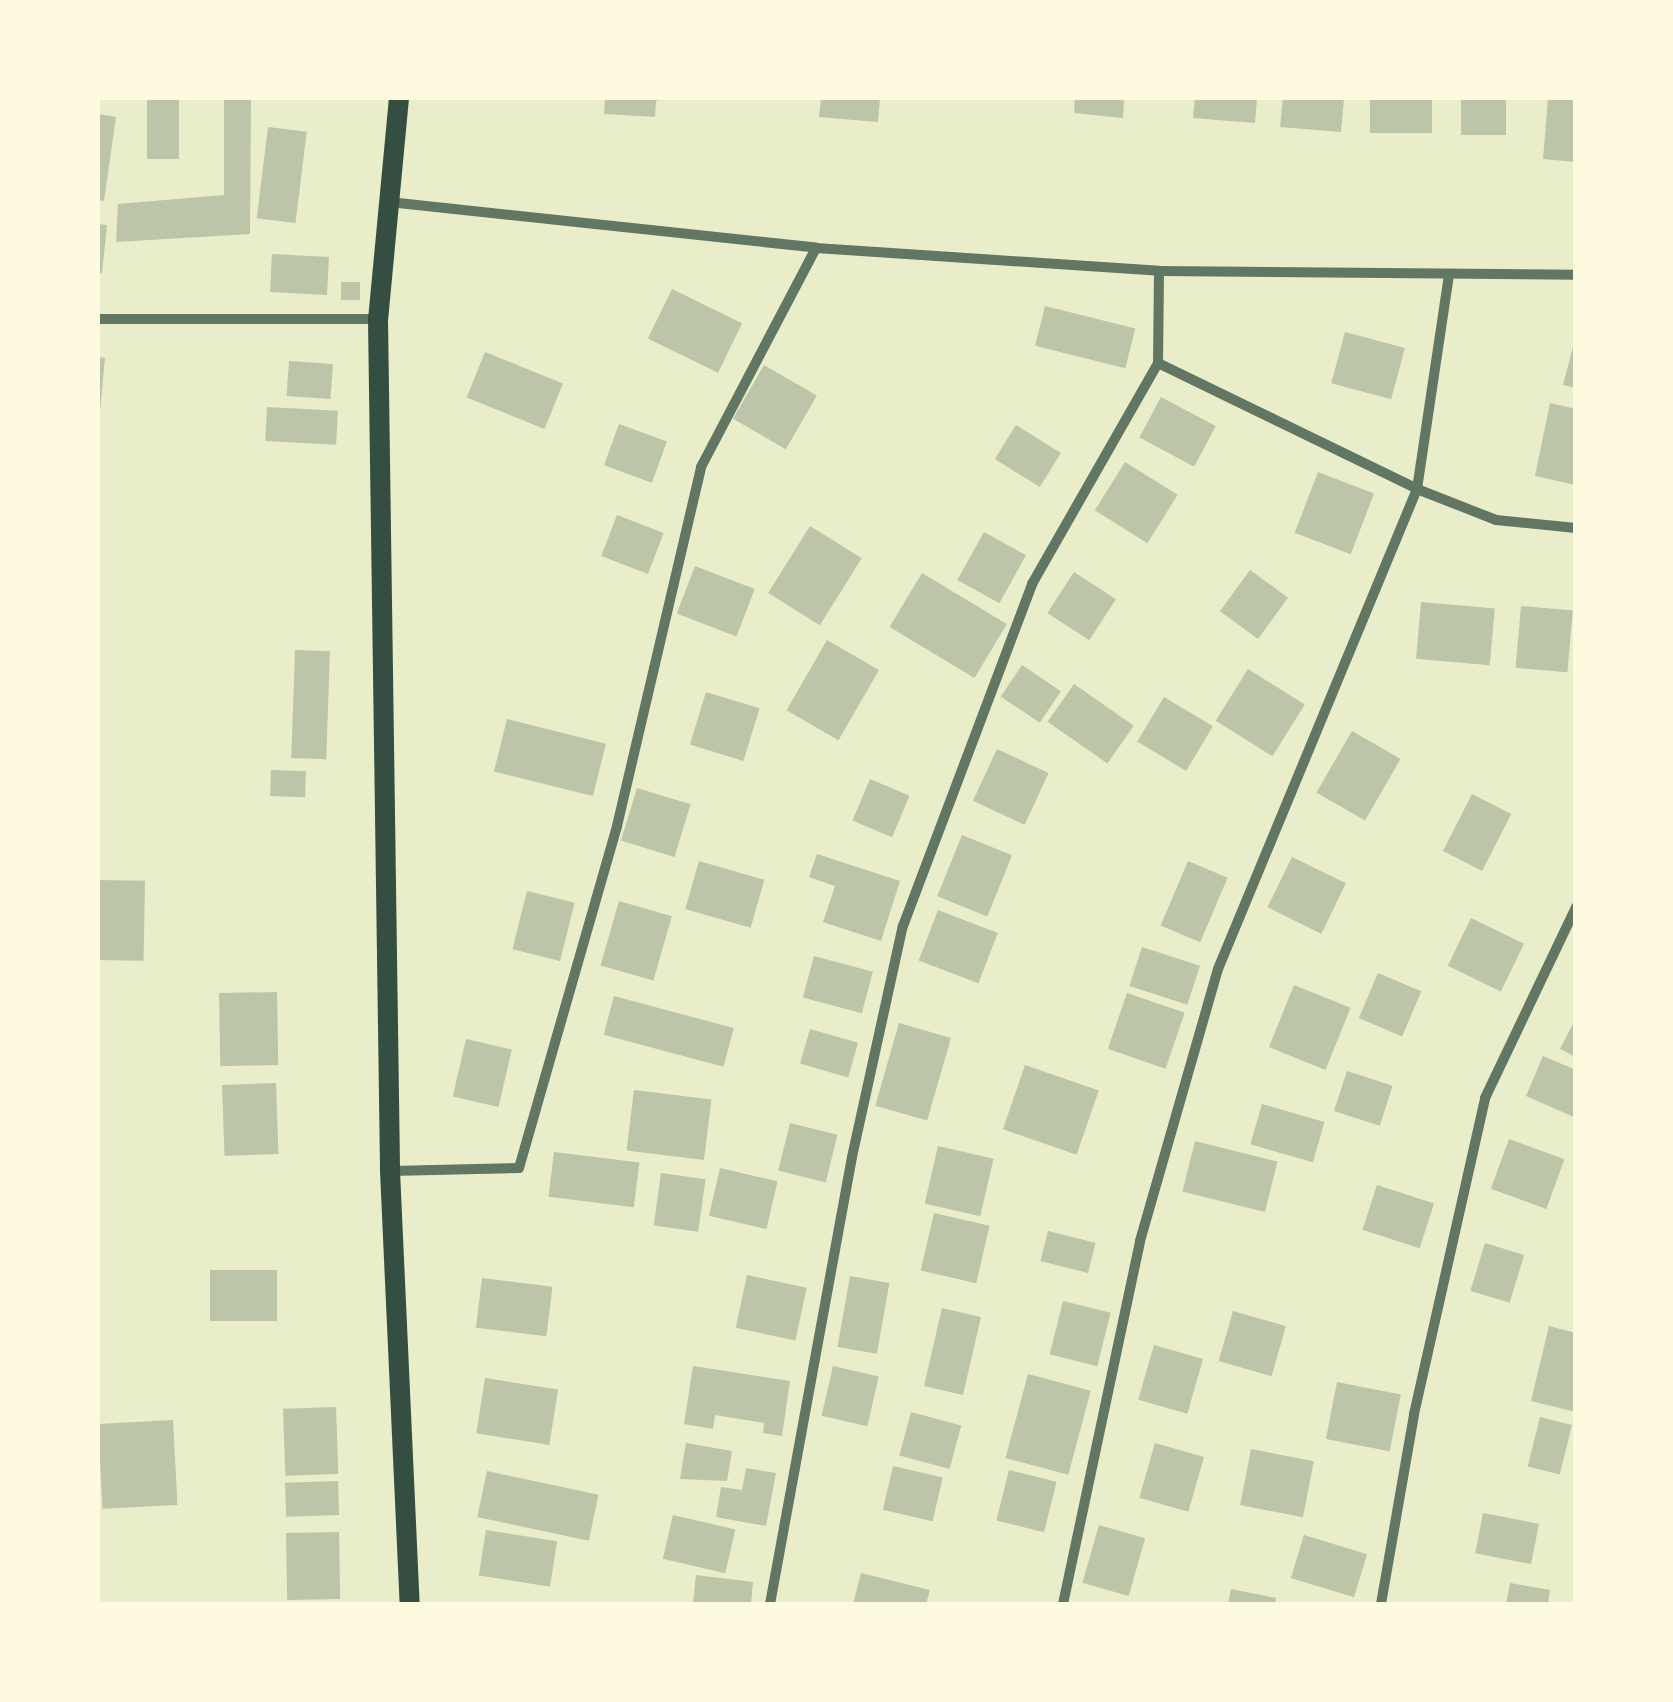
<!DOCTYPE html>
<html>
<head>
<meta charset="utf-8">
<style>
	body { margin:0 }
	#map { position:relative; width:1673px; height:1702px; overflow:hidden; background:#e9edc9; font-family:Commissioner,sans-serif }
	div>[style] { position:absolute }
	.building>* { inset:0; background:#bcc5a7; transform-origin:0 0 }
	.minor>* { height:10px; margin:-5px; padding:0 5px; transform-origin:5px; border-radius:5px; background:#617663 }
	.secondary>* { height:20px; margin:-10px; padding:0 10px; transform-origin:10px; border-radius:10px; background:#344e41 }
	span { translate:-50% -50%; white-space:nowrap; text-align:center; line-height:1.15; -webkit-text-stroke:8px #fefae0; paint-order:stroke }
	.frame { position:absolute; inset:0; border:100px solid #fefae0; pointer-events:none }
</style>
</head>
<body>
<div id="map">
	<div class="building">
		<div style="left:147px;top:98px;width:32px;height:61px"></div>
		<div style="clip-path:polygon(224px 98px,251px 98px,250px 234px,116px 242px,118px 204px,224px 195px)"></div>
		<div style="clip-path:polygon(605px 98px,667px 98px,656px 101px,655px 117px,604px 114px)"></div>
		<div style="clip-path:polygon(821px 98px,880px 98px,878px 122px,819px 117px)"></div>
		<div style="clip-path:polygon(1075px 98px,1124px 98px,1123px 118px,1074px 113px)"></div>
		<div style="clip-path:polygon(1195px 98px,1257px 98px,1255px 123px,1193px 118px)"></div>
		<div style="clip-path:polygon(1283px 98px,1344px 98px,1341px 132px,1280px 127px)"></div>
		<div style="left:1370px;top:98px;width:62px;height:35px"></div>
		<div style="left:1461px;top:98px;width:45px;height:37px"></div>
		<div style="clip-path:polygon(1548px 98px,1576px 98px,1576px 162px,1543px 159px)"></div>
		<div style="clip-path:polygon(98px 114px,116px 117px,104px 201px,98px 200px)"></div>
		<div style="left:268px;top:127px;width:39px;height:92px;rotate:7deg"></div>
		<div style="clip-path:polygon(98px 224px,107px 225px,102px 273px,98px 273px)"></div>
		<div style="left:272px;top:254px;width:57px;height:38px;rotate:3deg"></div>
		<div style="left:341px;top:282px;width:19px;height:18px"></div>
		<div style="left:672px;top:289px;width:78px;height:55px;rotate:26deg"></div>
		<div style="left:1045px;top:306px;width:93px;height:41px;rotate:14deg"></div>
		<div style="left:1345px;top:332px;width:62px;height:53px;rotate:15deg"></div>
		<div style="clip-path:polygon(1576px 335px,1576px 388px,1563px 385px)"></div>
		<div style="left:485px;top:352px;width:84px;height:49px;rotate:22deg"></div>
		<div style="clip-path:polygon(98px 357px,105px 358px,100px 411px,98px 411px)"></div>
		<div style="left:289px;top:361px;width:44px;height:35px;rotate:4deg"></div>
		<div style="left:764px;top:365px;width:61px;height:62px;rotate:30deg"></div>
		<div style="left:1161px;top:397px;width:62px;height:46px;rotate:28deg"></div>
		<div style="clip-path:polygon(1550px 403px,1576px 409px,1576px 485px,1535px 476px)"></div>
		<div style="left:267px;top:407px;width:71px;height:34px;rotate:3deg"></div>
		<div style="left:619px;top:424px;width:51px;height:44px;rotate:20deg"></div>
		<div style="left:1016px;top:425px;width:53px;height:40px;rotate:32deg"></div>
		<div style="left:1125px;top:462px;width:62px;height:57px;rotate:32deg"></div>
		<div style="left:1318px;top:472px;width:60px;height:65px;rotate:21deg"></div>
		<div style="left:617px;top:515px;width:50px;height:44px;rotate:21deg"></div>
		<div style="left:810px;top:526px;width:61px;height:79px;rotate:32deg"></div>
		<div style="left:984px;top:532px;width:48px;height:55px;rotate:29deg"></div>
		<div style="left:695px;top:566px;width:64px;height:51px;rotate:21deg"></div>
		<div style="left:1250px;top:570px;width:47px;height:51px;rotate:36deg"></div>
		<div style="left:1074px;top:572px;width:50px;height:49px;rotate:33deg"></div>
		<div style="left:922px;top:573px;width:99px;height:63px;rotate:31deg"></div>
		<div style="left:1421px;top:602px;width:74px;height:57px;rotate:5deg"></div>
		<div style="left:1521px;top:606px;width:52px;height:62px;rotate:5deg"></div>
		<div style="left:827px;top:640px;width:60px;height:81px;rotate:30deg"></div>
		<div style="left:295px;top:650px;width:35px;height:108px;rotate:2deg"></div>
		<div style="left:1022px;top:665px;width:47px;height:38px;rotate:34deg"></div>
		<div style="left:1248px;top:669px;width:67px;height:61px;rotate:32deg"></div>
		<div style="left:1074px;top:684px;width:73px;height:46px;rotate:35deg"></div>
		<div style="left:706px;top:692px;width:56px;height:55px;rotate:17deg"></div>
		<div style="left:1164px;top:697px;width:57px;height:52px;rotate:31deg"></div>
		<div style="left:507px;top:719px;width:102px;height:54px;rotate:14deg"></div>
		<div style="left:1352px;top:731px;width:56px;height:71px;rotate:30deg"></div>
		<div style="left:997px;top:749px;width:57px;height:57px;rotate:25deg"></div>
		<div style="left:271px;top:770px;width:35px;height:26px;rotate:2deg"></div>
		<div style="left:870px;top:779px;width:43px;height:45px;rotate:23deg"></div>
		<div style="left:637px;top:788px;width:56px;height:55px;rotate:17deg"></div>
		<div style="left:1472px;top:794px;width:44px;height:64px;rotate:27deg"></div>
		<div style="left:962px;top:835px;width:54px;height:66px;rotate:22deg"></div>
		<div style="clip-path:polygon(817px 854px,900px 881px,881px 941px,823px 922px,835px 886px,809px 877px)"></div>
		<div style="left:1292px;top:857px;width:60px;height:56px;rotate:26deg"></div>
		<div style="left:699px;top:861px;width:68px;height:50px;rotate:16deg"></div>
		<div style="left:1188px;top:861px;width:43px;height:70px;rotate:23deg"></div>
		<div style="left:98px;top:880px;width:47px;height:80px;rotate:1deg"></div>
		<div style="left:527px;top:891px;width:49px;height:60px;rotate:14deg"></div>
		<div style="left:619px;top:901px;width:55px;height:67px;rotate:16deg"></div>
		<div style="left:938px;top:910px;width:64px;height:54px;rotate:21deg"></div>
		<div style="left:1471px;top:918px;width:59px;height:53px;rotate:26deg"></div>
		<div style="left:1142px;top:947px;width:61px;height:41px;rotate:18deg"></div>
		<div style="left:814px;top:956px;width:61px;height:43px;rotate:15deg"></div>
		<div style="left:1378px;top:973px;width:47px;height:49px;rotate:23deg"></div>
		<div style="left:1294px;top:985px;width:61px;height:67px;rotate:22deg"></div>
		<div style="left:277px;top:992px;width:73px;height:58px;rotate:89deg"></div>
		<div style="left:1127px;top:993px;width:61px;height:59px;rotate:19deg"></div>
		<div style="left:614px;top:996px;width:124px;height:40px;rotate:15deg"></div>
		<div style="clip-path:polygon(1576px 1018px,1576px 1057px,1560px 1049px)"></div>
		<div style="left:899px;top:1023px;width:54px;height:86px;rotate:16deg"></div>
		<div style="left:810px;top:1029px;width:50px;height:36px;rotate:16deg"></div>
		<div style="left:466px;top:1039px;width:47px;height:59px;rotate:13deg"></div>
		<div style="clip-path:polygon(1543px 1056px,1576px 1070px,1576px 1118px,1526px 1096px)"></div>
		<div style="left:1025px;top:1065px;width:78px;height:68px;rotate:19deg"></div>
		<div style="left:1347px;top:1071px;width:48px;height:42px;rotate:18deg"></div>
		<div style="left:276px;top:1083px;width:71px;height:54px;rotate:88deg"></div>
		<div style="left:634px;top:1090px;width:78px;height:61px;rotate:7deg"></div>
		<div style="left:1262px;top:1104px;width:65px;height:42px;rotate:16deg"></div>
		<div style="left:790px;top:1123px;width:49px;height:49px;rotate:14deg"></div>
		<div style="left:1509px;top:1139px;width:59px;height:53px;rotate:20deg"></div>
		<div style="left:1195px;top:1141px;width:85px;height:52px;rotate:14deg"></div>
		<div style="left:938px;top:1146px;width:57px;height:59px;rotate:13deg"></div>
		<div style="left:554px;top:1152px;width:86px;height:45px;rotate:7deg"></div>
		<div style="left:720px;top:1168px;width:59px;height:49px;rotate:13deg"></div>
		<div style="left:661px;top:1173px;width:45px;height:53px;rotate:8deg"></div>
		<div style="left:1377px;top:1185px;width:60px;height:47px;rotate:18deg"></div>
		<div style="left:934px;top:1213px;width:57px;height:59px;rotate:13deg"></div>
		<div style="left:1048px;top:1231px;width:49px;height:31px;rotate:14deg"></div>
		<div style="left:1485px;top:1243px;width:41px;height:50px;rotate:17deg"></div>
		<div style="left:210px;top:1270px;width:67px;height:51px"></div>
		<div style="left:747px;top:1275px;width:61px;height:54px;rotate:12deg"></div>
		<div style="left:850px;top:1276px;width:40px;height:72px;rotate:10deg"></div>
		<div style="left:482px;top:1278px;width:71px;height:50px;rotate:7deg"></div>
		<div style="left:1063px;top:1301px;width:49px;height:55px;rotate:14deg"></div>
		<div style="left:942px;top:1308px;width:40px;height:80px;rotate:13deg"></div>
		<div style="left:1233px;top:1311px;width:55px;height:52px;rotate:16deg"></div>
		<div style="clip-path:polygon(1549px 1326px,1576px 1333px,1576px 1412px,1531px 1401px)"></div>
		<div style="left:1154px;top:1345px;width:51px;height:57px;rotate:16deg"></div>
		<div style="clip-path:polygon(693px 1366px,790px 1381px,782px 1436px,763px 1433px,764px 1423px,715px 1415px,713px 1429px,684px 1424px)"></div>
		<div style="left:833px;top:1366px;width:47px;height:51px;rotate:13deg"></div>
		<div style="left:1028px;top:1374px;width:65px;height:87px;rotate:15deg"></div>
		<div style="left:485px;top:1378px;width:74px;height:56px;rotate:9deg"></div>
		<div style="left:1337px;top:1382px;width:65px;height:58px;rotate:11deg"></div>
		<div style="left:336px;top:1407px;width:67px;height:53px;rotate:88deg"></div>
		<div style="left:911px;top:1412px;width:52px;height:45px;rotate:15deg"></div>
		<div style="left:1540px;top:1417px;width:33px;height:51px;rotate:14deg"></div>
		<div style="left:173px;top:1420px;width:85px;height:75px;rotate:87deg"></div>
		<div style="clip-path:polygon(686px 1443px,732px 1451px,727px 1481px,680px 1479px)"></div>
		<div style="left:1155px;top:1443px;width:51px;height:57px;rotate:16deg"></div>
		<div style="left:1251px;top:1449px;width:64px;height:57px;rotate:11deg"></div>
		<div style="left:893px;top:1466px;width:51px;height:45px;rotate:13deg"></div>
		<div style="clip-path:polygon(746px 1468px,776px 1473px,766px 1526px,716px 1517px,721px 1487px,742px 1490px)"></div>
		<div style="left:1009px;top:1470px;width:49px;height:52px;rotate:14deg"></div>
		<div style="left:487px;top:1471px;width:114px;height:47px;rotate:12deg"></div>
		<div style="left:338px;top:1481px;width:34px;height:53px;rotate:88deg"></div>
		<div style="left:1483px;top:1513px;width:57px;height:41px;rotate:11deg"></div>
		<div style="left:673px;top:1515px;width:64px;height:45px;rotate:13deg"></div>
		<div style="left:1099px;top:1525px;width:48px;height:60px;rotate:16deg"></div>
		<div style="left:486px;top:1530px;width:72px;height:46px;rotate:9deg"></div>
		<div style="left:339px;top:1532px;width:67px;height:53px;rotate:89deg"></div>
		<div style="left:1304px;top:1535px;width:66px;height:45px;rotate:17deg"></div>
		<div style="clip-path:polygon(861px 1573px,930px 1590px,926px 1604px,853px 1604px)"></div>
		<div style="clip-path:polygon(696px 1575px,753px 1582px,751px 1604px,693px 1604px)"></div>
		<div style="clip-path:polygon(1510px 1583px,1550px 1590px,1548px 1604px,1506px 1604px)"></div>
		<div style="clip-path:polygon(1231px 1589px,1276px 1598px,1275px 1604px,1228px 1604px)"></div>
	</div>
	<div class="minor">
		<div style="left:389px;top:202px;width:429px;rotate:6.1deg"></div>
		<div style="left:816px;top:248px;width:344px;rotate:3.8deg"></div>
		<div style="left:1159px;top:271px;width:417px;rotate:0.5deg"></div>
		<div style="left:1159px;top:271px;width:92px;rotate:90.6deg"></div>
		<div style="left:1158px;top:363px;width:288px;rotate:25.9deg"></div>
		<div style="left:1417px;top:489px;width:85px;rotate:21.4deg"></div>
		<div style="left:1496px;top:520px;width:80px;rotate:5.7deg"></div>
		<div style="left:98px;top:319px;width:280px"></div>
		<div style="left:390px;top:1171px;width:129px;rotate:-1.3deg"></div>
		<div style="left:519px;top:1168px;width:356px;rotate:-74deg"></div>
		<div style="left:617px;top:826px;width:369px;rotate:-76.8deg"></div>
		<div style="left:701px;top:467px;width:247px;rotate:-62.3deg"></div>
		<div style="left:770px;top:1604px;width:454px;rotate:-79.6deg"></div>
		<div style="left:852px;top:1157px;width:237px;rotate:-77.6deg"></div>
		<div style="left:903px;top:926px;width:366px;rotate:-69.3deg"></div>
		<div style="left:1032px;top:584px;width:254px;rotate:-60.3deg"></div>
		<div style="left:1063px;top:1604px;width:371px;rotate:-78deg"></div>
		<div style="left:1140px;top:1241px;width:283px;rotate:-74deg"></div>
		<div style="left:1218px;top:969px;width:520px;rotate:-67.48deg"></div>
		<div style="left:1417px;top:489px;width:217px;rotate:-81.5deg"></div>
		<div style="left:1381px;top:1604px;width:193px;rotate:-80.1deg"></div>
		<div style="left:1414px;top:1414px;width:324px;rotate:-77.3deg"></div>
		<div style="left:1485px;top:1098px;width:212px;rotate:-64.5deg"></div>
	</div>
	<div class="secondary">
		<div style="left:399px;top:98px;width:222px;rotate:95.4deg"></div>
		<div style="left:378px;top:319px;width:852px;rotate:89.19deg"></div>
		<div style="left:390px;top:1171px;width:433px;rotate:87.4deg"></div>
	</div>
	<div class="frame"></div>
</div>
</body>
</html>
